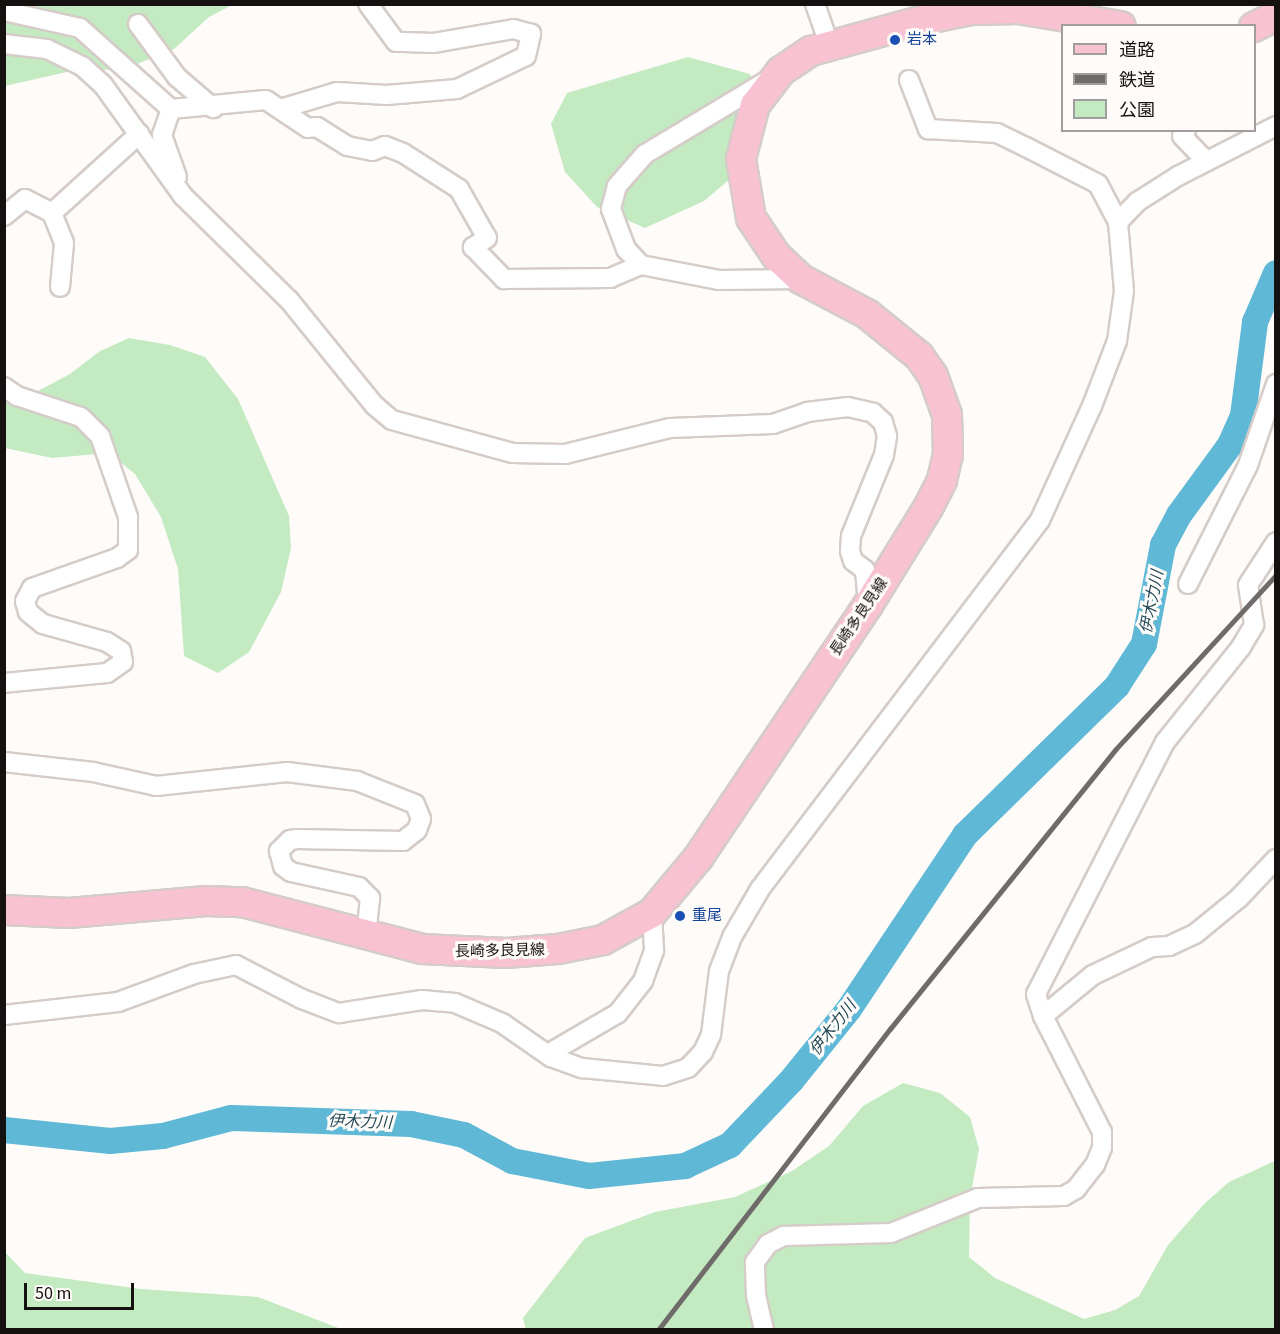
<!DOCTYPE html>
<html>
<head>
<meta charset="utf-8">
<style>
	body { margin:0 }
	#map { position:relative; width:1280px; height:1334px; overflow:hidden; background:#fffbf9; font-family:"Source Sans 3","Noto Sans JP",sans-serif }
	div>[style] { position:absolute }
	.green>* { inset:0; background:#c4eac2 }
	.river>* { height:26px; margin:-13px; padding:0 13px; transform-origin:13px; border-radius:13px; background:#5fb8d6 }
	.roads { filter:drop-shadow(2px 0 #d5ccc8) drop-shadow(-2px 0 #d5ccc8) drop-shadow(0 2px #d5ccc8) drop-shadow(0 -2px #d5ccc8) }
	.minor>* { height:18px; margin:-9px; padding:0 9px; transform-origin:9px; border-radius:9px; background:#fff }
	.primary>* { height:28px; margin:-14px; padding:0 14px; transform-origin:14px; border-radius:14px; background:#f8c2d3 }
	.rail>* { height:4.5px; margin:-2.25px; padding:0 2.25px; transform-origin:2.25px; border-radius:2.25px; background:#6f6b6a }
	.dots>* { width:16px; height:16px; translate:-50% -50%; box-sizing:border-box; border:3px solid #fffbf9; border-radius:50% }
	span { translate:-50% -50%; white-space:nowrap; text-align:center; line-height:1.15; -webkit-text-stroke:6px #fffbf9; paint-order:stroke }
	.transit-label { font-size:15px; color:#164399 }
	.left { translate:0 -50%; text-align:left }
	.street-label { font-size:15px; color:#151110 }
	.water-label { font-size:16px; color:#224a57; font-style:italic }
	.frame { position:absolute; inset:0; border:6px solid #151110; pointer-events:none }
	.legend { position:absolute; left:1061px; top:24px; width:195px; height:108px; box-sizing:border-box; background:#fffbf9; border:2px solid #a19d9c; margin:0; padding:8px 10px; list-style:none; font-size:18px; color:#151110 }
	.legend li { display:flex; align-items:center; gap:12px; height:30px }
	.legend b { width:30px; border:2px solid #a19d9c }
	.scale { position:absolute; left:24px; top:1283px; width:110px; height:27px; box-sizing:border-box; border:3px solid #151110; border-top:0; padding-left:8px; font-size:18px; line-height:21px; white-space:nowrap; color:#151110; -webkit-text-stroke:4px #fffbf9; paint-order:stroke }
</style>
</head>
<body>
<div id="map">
	<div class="green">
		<div style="clip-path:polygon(5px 5px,232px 5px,209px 17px,174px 49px,125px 69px,71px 71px,5px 86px)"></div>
		<div style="clip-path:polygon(688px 57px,750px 74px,770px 112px,757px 156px,704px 201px,645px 228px,597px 207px,565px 172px,551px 124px,567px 93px)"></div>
		<div style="clip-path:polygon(129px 338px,170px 345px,205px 357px,238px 399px,289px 516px,291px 548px,281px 592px,249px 652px,218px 673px,184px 656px,178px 569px,161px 517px,135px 474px,109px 453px,52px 458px,5px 448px,5px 391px,36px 392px,70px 374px,100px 351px)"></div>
		<div style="clip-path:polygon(903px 1083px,940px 1093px,970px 1117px,979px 1149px,970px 1199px,969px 1257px,995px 1278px,1084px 1319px,1115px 1310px,1139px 1296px,1168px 1245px,1204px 1204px,1229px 1182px,1275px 1161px,1275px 1329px,526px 1330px,523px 1318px,585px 1238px,655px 1212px,735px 1197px,792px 1171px,829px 1146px,863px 1106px)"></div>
		<div style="clip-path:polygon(5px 1252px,25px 1273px,141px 1289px,258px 1297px,341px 1329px,5px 1329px)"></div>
	</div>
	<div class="river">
		<div style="left:4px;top:1130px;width:107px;rotate:5.9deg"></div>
		<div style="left:110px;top:1141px;width:53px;rotate:-5.4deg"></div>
		<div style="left:163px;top:1136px;width:70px;rotate:-14.8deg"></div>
		<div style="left:231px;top:1118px;width:180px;rotate:1.9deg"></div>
		<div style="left:411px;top:1124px;width:54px;rotate:11.7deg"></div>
		<div style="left:464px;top:1135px;width:55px;rotate:28.4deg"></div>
		<div style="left:512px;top:1161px;width:78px;rotate:11deg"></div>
		<div style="left:589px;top:1176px;width:97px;rotate:-5.9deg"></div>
		<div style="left:685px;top:1166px;width:50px;rotate:-25deg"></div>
		<div style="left:730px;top:1145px;width:88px;rotate:-46.4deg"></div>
		<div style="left:791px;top:1081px;width:92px;rotate:-51.1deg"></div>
		<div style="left:849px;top:1009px;width:209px;rotate:-56.3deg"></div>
		<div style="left:965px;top:835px;width:213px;rotate:-44.4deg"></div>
		<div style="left:1117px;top:686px;width:50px;rotate:-57.3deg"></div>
		<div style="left:1144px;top:644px;width:101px;rotate:-79.1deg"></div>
		<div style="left:1163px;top:545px;width:34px;rotate:-62deg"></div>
		<div style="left:1179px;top:515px;width:87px;rotate:-53.9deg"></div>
		<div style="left:1230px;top:445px;width:32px;rotate:-66deg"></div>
		<div style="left:1243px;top:416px;width:95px;rotate:-82.7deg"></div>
		<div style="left:1255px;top:322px;width:53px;rotate:-66.8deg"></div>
	</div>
	<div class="roads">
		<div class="minor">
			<div style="left:815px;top:4px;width:42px;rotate:70.7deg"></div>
			<div style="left:4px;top:11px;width:78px;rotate:12.6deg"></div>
			<div style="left:80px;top:28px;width:122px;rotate:41.7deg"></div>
			<div style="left:138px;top:24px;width:66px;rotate:53.7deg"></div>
			<div style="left:177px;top:77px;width:48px;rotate:40.7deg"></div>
			<div style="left:4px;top:44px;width:43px;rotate:6.6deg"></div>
			<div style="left:47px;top:49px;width:39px;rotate:26deg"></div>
			<div style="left:82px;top:66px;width:28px;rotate:42deg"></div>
			<div style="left:103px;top:85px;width:137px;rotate:54.2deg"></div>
			<div style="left:183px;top:196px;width:148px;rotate:44.5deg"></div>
			<div style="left:289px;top:300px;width:135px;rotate:51deg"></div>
			<div style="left:374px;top:405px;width:23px;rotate:40deg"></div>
			<div style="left:392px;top:420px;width:125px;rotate:15.3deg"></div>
			<div style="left:513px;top:453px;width:52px;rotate:1.1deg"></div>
			<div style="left:565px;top:454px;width:108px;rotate:-13.9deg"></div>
			<div style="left:670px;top:428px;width:103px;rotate:-2.2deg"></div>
			<div style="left:773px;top:424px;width:36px;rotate:-19deg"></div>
			<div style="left:807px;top:412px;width:41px;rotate:-7deg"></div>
			<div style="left:848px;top:407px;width:26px;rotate:13deg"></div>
			<div style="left:873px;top:413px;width:13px;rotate:42deg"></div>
			<div style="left:883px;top:422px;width:15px;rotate:74deg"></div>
			<div style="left:887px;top:436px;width:19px;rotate:99deg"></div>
			<div style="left:884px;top:455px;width:87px;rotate:112.2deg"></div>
			<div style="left:851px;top:536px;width:15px;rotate:94deg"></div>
			<div style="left:850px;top:551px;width:10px;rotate:73deg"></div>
			<div style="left:853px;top:561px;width:15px;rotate:37deg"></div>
			<div style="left:865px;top:570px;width:35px;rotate:85deg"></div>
			<div style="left:909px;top:80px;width:53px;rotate:68.8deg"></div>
			<div style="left:928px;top:129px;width:69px;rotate:3.3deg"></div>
			<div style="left:997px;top:133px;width:32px;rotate:26deg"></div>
			<div style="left:1026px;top:147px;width:81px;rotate:27.2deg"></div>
			<div style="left:1098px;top:184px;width:43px;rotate:62.2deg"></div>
			<div style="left:765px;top:82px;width:140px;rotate:149deg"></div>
			<div style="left:645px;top:154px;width:43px;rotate:131.2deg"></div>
			<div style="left:617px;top:186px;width:24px;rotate:105deg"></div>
			<div style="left:611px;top:209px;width:43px;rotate:69.4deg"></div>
			<div style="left:626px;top:249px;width:22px;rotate:47deg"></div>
			<div style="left:641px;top:265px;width:79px;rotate:10.9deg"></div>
			<div style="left:719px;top:280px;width:82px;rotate:-0.7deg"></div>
			<div style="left:280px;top:109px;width:59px;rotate:-16.6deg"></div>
			<div style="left:337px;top:92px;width:50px;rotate:3.4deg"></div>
			<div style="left:387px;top:95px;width:70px;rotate:-4.9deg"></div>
			<div style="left:457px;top:89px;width:76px;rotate:-25.6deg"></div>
			<div style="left:526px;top:56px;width:23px;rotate:-77deg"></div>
			<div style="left:531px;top:34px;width:18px;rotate:-164deg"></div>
			<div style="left:514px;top:29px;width:81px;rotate:170.1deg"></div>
			<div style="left:434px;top:43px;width:38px;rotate:-178deg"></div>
			<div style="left:396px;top:42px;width:47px;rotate:-126.4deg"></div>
			<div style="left:1186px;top:130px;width:7px;rotate:124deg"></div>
			<div style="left:1182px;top:136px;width:35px;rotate:46deg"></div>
			<div style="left:177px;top:177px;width:45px;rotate:-109.7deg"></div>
			<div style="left:162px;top:135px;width:28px;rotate:-71deg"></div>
			<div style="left:171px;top:109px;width:95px;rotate:-5.4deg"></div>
			<div style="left:266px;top:100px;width:50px;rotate:33.7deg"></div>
			<div style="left:308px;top:128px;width:9px;rotate:-6deg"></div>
			<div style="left:317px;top:127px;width:36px;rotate:32deg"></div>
			<div style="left:347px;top:146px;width:25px;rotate:11deg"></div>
			<div style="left:372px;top:151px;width:14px;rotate:-21deg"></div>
			<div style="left:385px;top:146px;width:19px;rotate:21deg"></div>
			<div style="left:403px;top:153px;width:67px;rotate:32.7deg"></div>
			<div style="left:459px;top:189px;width:56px;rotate:60.3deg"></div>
			<div style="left:487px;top:238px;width:17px;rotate:147deg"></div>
			<div style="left:473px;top:247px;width:45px;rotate:45.9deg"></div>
			<div style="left:504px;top:279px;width:106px;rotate:-0.5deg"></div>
			<div style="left:610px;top:278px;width:34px;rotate:-23deg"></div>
			<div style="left:52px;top:213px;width:118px;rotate:-42.2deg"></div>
			<div style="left:4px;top:216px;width:27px;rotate:-39deg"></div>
			<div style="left:25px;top:199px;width:30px;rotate:27deg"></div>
			<div style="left:52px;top:213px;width:32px;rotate:68deg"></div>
			<div style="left:64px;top:243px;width:44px;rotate:95.2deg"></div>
			<div style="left:4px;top:387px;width:16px;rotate:35deg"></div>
			<div style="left:17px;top:396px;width:67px;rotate:18.2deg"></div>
			<div style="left:81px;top:417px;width:27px;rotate:45deg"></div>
			<div style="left:100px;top:436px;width:86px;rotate:70.9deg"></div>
			<div style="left:128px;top:517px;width:33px;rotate:90deg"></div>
			<div style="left:128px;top:550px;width:14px;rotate:144deg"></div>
			<div style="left:117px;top:558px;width:90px;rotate:160.6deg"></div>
			<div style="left:32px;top:588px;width:15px;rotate:118deg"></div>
			<div style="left:25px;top:601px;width:11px;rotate:75deg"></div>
			<div style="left:28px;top:612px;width:19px;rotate:39deg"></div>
			<div style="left:43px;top:624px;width:66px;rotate:15.7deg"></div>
			<div style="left:107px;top:642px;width:17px;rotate:33deg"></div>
			<div style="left:121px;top:651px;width:11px;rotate:80deg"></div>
			<div style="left:123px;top:662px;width:19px;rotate:145deg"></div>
			<div style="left:107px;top:673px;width:103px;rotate:174.5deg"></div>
			<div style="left:1188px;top:584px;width:133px;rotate:-63.2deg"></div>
			<div style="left:1248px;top:465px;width:86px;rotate:-70.9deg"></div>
			<div style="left:4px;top:762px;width:90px;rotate:6.4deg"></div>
			<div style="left:93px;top:772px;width:65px;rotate:12.5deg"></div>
			<div style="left:156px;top:786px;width:132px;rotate:-6.1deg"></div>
			<div style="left:287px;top:772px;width:71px;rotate:7.3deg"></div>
			<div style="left:357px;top:781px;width:62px;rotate:21.6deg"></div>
			<div style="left:415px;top:804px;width:16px;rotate:68deg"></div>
			<div style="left:421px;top:819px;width:12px;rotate:110deg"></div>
			<div style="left:417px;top:830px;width:18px;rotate:142deg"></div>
			<div style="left:403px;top:841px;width:106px;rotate:-178.9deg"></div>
			<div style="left:297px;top:839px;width:7px;rotate:172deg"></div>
			<div style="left:290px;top:840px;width:16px;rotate:135deg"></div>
			<div style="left:279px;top:851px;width:16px;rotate:75deg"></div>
			<div style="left:283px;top:866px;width:10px;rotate:37deg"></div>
			<div style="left:291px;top:872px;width:70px;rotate:12.4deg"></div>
			<div style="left:359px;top:887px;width:16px;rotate:45deg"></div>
			<div style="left:370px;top:898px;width:39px;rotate:96deg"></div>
			<div style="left:4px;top:1015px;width:115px;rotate:-6.5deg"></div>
			<div style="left:118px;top:1002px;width:81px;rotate:-20.2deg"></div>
			<div style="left:194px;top:974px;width:43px;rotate:-12.1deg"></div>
			<div style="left:236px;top:965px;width:74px;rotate:27.3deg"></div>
			<div style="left:302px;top:999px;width:40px;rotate:21deg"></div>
			<div style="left:339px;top:1013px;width:84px;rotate:-8.9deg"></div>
			<div style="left:422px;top:1000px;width:33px;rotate:5deg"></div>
			<div style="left:455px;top:1003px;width:51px;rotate:23.1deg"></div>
			<div style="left:502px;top:1023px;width:60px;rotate:34.8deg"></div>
			<div style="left:551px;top:1057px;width:33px;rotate:20deg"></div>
			<div style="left:582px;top:1068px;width:81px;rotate:5.6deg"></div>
			<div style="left:663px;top:1076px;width:26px;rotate:-18deg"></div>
			<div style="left:688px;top:1068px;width:22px;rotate:-47deg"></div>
			<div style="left:703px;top:1052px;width:19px;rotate:-65deg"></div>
			<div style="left:711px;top:1035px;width:64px;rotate:-82.9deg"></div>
			<div style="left:719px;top:971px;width:36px;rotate:-69deg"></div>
			<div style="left:732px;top:937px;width:56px;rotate:-59.7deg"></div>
			<div style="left:760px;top:889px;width:463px;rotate:-52.8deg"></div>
			<div style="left:1040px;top:520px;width:125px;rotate:-65.5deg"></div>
			<div style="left:1092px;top:406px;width:70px;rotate:-69deg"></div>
			<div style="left:1117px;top:341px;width:50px;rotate:-82deg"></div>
			<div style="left:1124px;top:291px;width:69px;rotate:-95deg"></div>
			<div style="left:1118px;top:222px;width:28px;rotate:-46deg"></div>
			<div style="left:1137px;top:202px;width:49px;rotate:-32.4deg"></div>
			<div style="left:1178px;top:176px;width:110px;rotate:-27deg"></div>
			<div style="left:1043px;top:1016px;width:65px;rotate:-39.4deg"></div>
			<div style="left:1093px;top:975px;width:65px;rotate:-25.4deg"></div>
			<div style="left:1152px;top:947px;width:17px;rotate:-3deg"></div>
			<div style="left:1169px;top:946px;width:29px;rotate:-25deg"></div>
			<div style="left:1195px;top:934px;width:57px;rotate:-39.3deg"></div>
			<div style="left:1239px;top:898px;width:54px;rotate:-46.5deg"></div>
			<div style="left:551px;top:1057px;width:6px;rotate:-72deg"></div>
			<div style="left:553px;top:1051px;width:75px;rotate:-30.3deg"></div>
			<div style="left:618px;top:1013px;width:41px;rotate:-52deg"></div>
			<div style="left:643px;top:981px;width:33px;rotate:-70deg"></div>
			<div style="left:654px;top:950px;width:37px;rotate:-93deg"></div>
			<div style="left:764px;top:1330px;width:35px;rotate:-103deg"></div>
			<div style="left:756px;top:1296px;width:34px;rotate:-92deg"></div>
			<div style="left:755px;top:1262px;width:22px;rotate:-54deg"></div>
			<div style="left:768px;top:1244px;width:18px;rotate:-27deg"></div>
			<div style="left:784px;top:1236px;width:107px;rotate:-1.6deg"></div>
			<div style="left:891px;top:1233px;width:94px;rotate:-21.9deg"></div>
			<div style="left:978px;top:1198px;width:86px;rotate:-1.3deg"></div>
			<div style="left:1064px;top:1196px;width:14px;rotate:-30deg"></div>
			<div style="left:1076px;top:1189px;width:31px;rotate:-52deg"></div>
			<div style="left:1095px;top:1165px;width:18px;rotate:-68deg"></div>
			<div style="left:1102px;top:1148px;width:16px;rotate:-90deg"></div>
			<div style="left:1102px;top:1132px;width:130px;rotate:-117deg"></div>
			<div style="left:1043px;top:1016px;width:23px;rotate:-108deg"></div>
			<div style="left:1036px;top:994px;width:283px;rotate:-62.9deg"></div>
			<div style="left:1165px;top:742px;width:122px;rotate:-51.3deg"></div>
			<div style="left:1241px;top:647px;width:26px;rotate:-59deg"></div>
			<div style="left:1254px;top:625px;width:40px;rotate:-98.5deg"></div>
			<div style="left:1248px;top:585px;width:51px;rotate:-56.9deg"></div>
		</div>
		<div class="primary">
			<div style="left:1254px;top:27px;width:25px;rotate:-27deg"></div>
			<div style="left:4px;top:910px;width:65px;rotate:2.6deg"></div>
			<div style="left:69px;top:913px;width:138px;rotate:-5deg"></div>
			<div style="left:206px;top:901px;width:36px;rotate:2deg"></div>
			<div style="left:242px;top:902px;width:186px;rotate:14.6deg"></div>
			<div style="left:422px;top:949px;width:84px;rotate:2.7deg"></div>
			<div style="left:506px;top:953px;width:52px;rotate:-4.4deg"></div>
			<div style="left:558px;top:949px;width:46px;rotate:-11.3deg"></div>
			<div style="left:603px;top:940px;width:56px;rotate:-28.9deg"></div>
			<div style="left:652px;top:913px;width:72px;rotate:-50.1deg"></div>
			<div style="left:698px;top:858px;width:305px;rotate:-56.1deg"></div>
			<div style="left:868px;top:605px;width:114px;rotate:-58.3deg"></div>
			<div style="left:928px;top:508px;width:31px;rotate:-63deg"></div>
			<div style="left:942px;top:480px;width:26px;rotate:-77deg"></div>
			<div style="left:948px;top:455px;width:40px;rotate:-91.4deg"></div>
			<div style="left:947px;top:415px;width:41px;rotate:-109.7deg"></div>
			<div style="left:933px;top:376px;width:24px;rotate:-125deg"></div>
			<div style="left:919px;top:356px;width:67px;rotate:-141.1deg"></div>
			<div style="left:867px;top:314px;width:75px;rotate:-152.1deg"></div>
			<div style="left:801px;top:279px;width:33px;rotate:-137deg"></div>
			<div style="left:777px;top:257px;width:47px;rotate:-123.7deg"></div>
			<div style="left:751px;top:218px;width:60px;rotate:-99.6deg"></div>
			<div style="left:741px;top:159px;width:56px;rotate:-75.5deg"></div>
			<div style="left:755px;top:105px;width:43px;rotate:-52.6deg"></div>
			<div style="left:781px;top:71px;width:36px;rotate:-34deg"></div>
			<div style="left:811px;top:51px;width:120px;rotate:-15.4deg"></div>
			<div style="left:927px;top:19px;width:45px;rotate:-11.6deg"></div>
			<div style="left:971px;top:10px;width:47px;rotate:-1.2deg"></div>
			<div style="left:1018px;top:9px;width:104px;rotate:9.4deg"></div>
		</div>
	</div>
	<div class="rail">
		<div style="left:658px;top:1330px;width:380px;rotate:-52.4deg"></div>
		<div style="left:890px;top:1029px;width:358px;rotate:-51.1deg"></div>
		<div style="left:1115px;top:750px;width:238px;rotate:-47.4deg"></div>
	</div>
	<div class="dots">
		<div style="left:895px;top:40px;background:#1a4fb4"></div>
		<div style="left:680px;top:916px;background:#1a4fb4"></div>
	</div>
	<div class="transit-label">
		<span class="left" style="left:907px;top:40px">岩本</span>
		<span class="left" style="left:692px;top:916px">重尾</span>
	</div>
	<div class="street-label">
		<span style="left:859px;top:617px;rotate:-56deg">長崎多良見線</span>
		<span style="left:500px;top:951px;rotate:-1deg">長崎多良見線</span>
	</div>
	<div class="water-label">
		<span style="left:1152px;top:602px;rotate:-79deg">伊木力川</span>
		<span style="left:833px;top:1028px;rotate:-52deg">伊木力川</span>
		<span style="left:360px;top:1122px;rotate:2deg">伊木力川</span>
	</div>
	<div class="frame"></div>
	<ul class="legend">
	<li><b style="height:8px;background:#f8c2d3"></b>道路</li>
	<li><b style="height:8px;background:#6f6b6a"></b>鉄道</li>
	<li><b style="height:16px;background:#c4eac2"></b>公園</li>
	</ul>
	<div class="scale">50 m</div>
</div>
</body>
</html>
